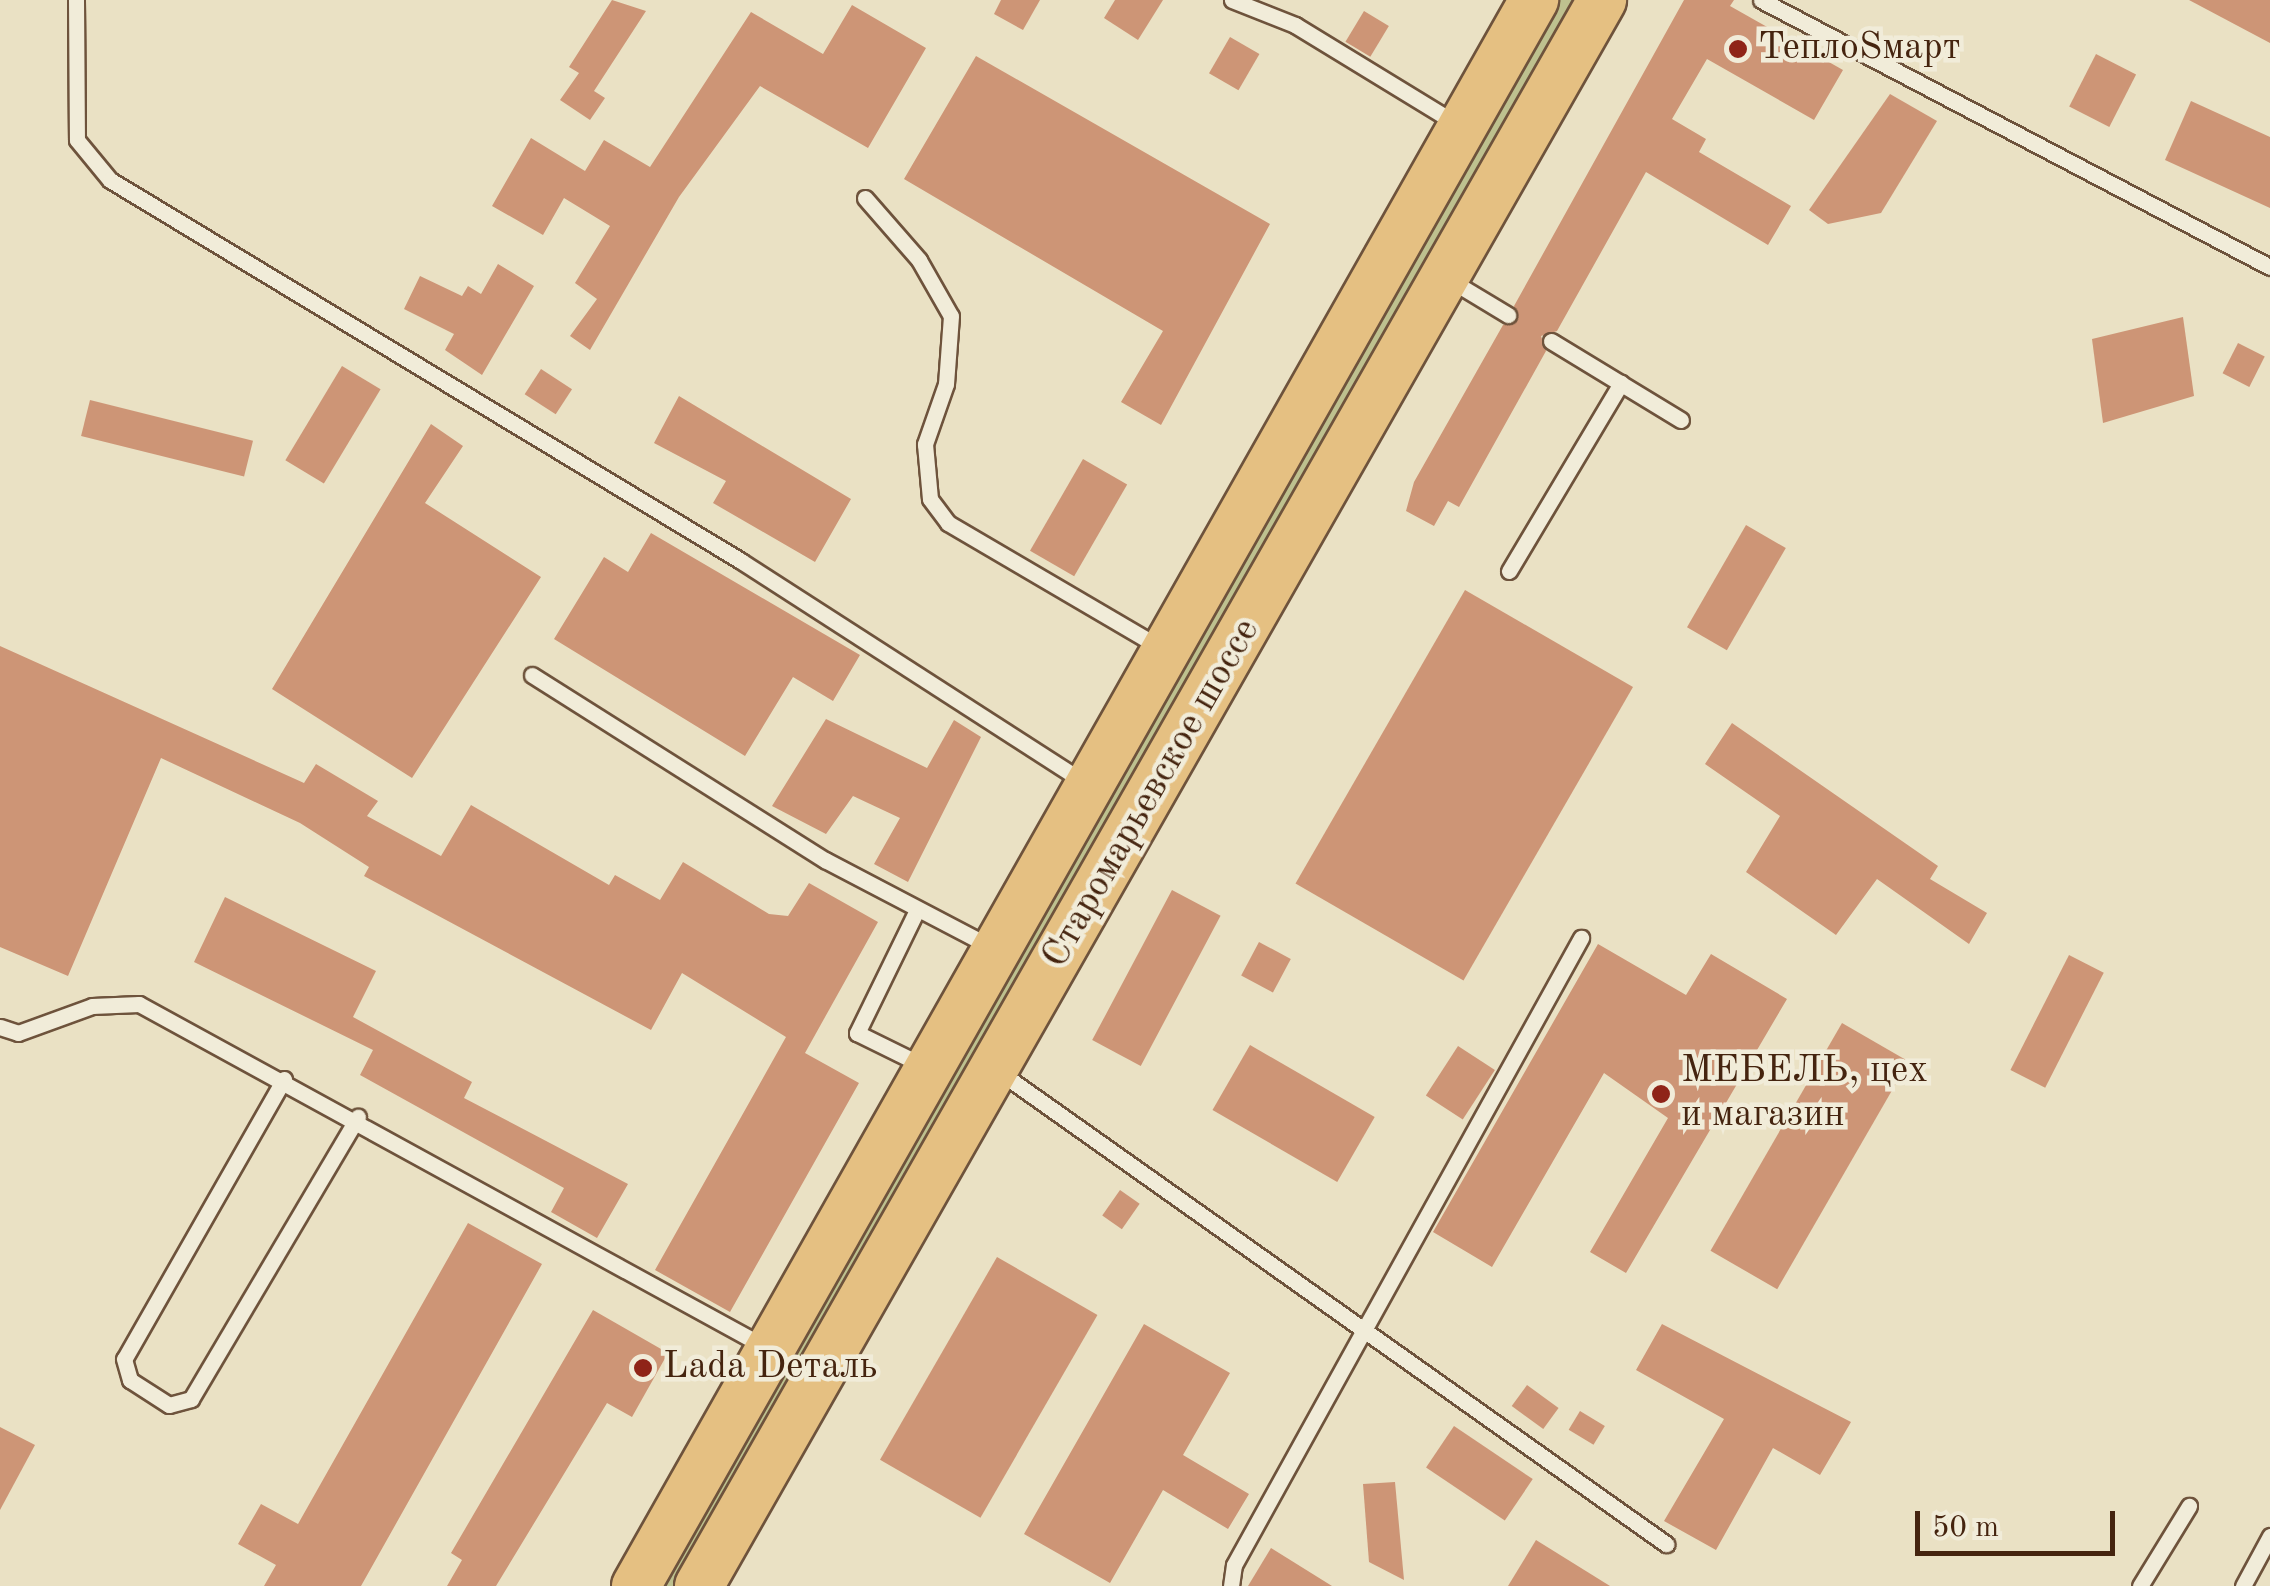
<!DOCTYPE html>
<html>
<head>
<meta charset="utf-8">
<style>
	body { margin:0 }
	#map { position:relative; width:2270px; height:1586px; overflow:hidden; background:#eae1c4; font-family:"Old Standard TT",serif }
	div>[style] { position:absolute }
	.green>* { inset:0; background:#bec18f }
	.building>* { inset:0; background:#cd9576; transform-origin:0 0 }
	.roads { filter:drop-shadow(2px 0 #6e533c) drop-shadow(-2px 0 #6e533c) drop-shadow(0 2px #6e533c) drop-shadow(0 -2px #6e533c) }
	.service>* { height:15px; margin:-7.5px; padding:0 7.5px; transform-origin:7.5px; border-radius:7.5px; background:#f1ecd9 }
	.primary>* { height:48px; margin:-24px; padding:0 24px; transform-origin:24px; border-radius:24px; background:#e5c082 }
	.dots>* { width:28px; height:28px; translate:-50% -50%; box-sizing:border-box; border:5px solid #f1ecd9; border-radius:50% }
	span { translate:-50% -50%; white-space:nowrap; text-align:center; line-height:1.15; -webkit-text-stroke:9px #f1ecd9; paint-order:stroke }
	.poi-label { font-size:38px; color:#45240f }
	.left { translate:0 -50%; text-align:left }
	.street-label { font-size:38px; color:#45240f }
	.scale { position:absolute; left:1915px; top:1511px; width:200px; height:45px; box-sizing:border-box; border:5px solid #45240f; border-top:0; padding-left:12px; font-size:30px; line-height:35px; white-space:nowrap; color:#45240f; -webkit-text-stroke:8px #f1ecd9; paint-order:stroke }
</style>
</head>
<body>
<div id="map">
	<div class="green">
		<div style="clip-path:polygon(1552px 0,1576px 0,680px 1586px,652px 1586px)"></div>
	</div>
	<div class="building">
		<div style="clip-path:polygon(612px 0,646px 11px,594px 91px,605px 98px,590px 120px,560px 100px,579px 73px,569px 67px)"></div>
		<div style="clip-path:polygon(1001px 0,1040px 0,1023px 30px,994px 14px)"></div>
		<div style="clip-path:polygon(1115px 0,1163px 0,1138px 40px,1104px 18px)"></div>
		<div style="clip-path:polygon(1684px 0,1734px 0,1730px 6px,1843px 70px,1814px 120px,1707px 59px,1672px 119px,1706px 139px,1699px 152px,1791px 206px,1768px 245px,1646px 172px,1557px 331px,1541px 336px,1546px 351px,1459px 507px,1448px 501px,1434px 526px,1406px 511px,1414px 482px,1503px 325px,1518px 320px,1514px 306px)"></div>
		<div style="clip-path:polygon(2189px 0,2270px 0,2270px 43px)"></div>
		<div style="clip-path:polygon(852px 5px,926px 48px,868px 148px,760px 86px,679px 197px,590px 350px,570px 336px,597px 299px,575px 283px,610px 226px,564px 198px,543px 235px,492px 206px,531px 138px,585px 171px,604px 140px,650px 167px,751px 12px,823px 54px)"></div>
		<div style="left:1364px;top:11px;width:29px;height:36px;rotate:31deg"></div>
		<div style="left:1230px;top:37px;width:34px;height:42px;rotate:30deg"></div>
		<div style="left:2096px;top:54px;width:45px;height:59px;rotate:27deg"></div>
		<div style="clip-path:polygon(976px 56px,1270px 224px,1161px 425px,1121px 402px,1163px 331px,904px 179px)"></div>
		<div style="clip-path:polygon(1890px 94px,1937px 121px,1881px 213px,1828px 224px,1809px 210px)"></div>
		<div style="clip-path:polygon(2191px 101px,2270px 137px,2270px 208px,2165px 160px)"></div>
		<div style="clip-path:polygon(498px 264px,534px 286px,482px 375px,445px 350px,454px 334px,404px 309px,420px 276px,462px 296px,468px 286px,481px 294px)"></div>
		<div style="clip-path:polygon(2183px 317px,2194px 396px,2103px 423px,2092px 339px)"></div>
		<div style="left:2238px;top:343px;width:30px;height:34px;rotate:27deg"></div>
		<div style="left:342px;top:366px;width:45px;height:110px;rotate:31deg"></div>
		<div style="left:541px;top:369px;width:37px;height:30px;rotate:33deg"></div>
		<div style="clip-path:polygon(679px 396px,851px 499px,815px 562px,713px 503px,726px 481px,654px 443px)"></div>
		<div style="left:90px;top:400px;width:168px;height:37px;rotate:14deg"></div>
		<div style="clip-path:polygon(431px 424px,463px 446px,425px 503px,541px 577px,412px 778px,272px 689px)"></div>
		<div style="left:1083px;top:459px;width:51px;height:106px;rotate:30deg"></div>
		<div style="left:1746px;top:525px;width:46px;height:118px;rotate:30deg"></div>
		<div style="clip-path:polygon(651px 533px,860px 655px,833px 701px,793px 677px,745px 756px,554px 639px,604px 557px,628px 572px)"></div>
		<div style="left:1465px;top:590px;width:194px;height:339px;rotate:30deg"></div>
		<div style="clip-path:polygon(0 646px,304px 783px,316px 764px,378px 801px,367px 816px,441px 856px,471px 805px,609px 885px,615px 875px,660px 900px,683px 862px,769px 914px,788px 916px,809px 883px,878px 922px,805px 1053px,859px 1083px,730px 1312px,655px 1270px,786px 1037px,682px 973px,651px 1030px,364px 876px,369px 867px,300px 823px,161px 758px,68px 976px,0 947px)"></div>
		<div style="clip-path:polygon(826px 719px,927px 768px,954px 720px,981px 737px,908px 882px,874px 864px,900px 818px,853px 796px,826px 834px,772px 806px)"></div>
		<div style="clip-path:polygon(1732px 723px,1938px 866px,1930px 879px,1987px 913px,1969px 944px,1877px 879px,1836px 935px,1746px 872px,1780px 816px,1705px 764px)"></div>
		<div style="left:1172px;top:890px;width:55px;height:170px;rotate:28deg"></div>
		<div style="clip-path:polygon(225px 897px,376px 971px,353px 1017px,472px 1082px,464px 1098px,628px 1184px,597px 1238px,551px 1212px,564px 1188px,360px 1075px,373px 1050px,194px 962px)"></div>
		<div style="left:1259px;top:942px;width:36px;height:38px;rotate:28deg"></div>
		<div style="clip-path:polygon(1598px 944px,1686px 995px,1711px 954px,1787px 999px,1626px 1273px,1590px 1252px,1668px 1118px,1604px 1073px,1492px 1267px,1433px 1232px)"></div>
		<div style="left:2069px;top:955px;width:39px;height:129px;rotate:27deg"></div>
		<div style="left:1842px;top:1023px;width:77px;height:263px;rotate:30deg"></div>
		<div style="left:1250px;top:1045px;width:144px;height:75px;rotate:30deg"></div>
		<div style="left:1458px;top:1046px;width:44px;height:59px;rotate:33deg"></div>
		<div style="left:1120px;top:1190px;width:24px;height:31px;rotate:35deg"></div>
		<div style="clip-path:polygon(468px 1223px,542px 1264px,361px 1586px,264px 1586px,276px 1565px,238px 1544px,261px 1504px,298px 1524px)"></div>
		<div style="left:997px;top:1257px;width:116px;height:234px;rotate:30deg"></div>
		<div style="clip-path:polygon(593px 1310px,668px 1353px,632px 1417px,607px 1403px,496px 1586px,447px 1586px,462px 1560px,451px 1553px)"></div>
		<div style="clip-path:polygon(1144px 1324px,1230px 1373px,1183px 1455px,1249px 1494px,1228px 1529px,1163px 1490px,1110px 1583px,1024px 1534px)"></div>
		<div style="clip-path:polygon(1662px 1324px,1851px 1422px,1820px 1475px,1773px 1448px,1716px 1550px,1664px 1521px,1724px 1419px,1636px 1370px)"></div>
		<div style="left:1527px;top:1385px;width:39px;height:26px;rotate:36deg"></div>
		<div style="left:1580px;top:1411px;width:29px;height:22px;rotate:31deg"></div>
		<div style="left:1454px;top:1426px;width:95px;height:50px;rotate:34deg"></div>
		<div style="clip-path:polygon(0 1427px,35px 1445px,0 1510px)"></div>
		<div style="clip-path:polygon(1395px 1482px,1404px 1580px,1369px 1562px,1363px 1484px)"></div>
		<div style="clip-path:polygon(1536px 1540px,1610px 1586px,1508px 1586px)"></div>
		<div style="clip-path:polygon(1271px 1548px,1332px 1586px,1248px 1586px)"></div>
	</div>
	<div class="roads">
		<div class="service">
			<div style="left:76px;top:0;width:140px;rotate:89.6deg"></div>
			<div style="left:77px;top:140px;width:52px;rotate:50.5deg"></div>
			<div style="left:110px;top:180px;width:737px;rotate:31.12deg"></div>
			<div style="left:741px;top:561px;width:407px;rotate:32.8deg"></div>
			<div style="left:1232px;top:0;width:68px;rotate:21.6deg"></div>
			<div style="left:1295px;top:25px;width:192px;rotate:31.4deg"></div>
			<div style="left:1761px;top:0;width:575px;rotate:27.68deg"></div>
			<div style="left:865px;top:198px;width:82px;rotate:48.9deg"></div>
			<div style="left:919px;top:260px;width:64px;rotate:60.3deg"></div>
			<div style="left:951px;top:316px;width:68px;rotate:94.2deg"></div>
			<div style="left:946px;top:384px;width:64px;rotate:109.3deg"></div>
			<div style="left:925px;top:444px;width:55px;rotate:84.8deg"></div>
			<div style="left:930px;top:499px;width:30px;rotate:53deg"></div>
			<div style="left:948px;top:523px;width:249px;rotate:30.4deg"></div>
			<div style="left:1450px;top:280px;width:68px;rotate:31.1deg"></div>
			<div style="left:1551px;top:341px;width:152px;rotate:31.3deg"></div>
			<div style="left:1509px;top:571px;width:219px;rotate:-59.2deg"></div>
			<div style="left:532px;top:675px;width:347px;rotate:32.3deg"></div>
			<div style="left:825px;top:860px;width:190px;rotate:27.6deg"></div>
			<div style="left:917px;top:910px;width:137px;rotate:116deg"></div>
			<div style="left:857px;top:1033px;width:77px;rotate:26.2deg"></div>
			<div style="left:0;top:1027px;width:19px;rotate:18deg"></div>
			<div style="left:18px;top:1033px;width:79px;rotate:-20deg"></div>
			<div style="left:92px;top:1006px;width:47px;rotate:-2.4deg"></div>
			<div style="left:139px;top:1004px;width:716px;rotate:28.71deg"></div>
			<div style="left:998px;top:1071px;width:819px;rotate:35.3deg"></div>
			<div style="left:284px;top:1079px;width:322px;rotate:119.7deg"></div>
			<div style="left:124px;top:1359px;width:22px;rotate:74deg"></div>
			<div style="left:130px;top:1380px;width:46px;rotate:32.7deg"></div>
			<div style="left:169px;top:1405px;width:23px;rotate:-15deg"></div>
			<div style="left:191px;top:1399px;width:328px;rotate:-59.4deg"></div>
			<div style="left:1231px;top:1586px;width:21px;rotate:-82deg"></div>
			<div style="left:1234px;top:1565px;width:717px;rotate:-61.04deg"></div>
			<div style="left:2140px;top:1586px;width:94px;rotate:-58.5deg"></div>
			<div style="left:2243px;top:1586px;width:57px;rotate:-61.6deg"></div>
		</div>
		<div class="primary">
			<div style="left:636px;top:1586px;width:1823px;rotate:-60.48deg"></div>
			<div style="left:699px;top:1586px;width:1825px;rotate:-60.34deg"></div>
		</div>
	</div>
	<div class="dots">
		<div style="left:1738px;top:49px;background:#8f2418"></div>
		<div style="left:1661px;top:1094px;background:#8f2418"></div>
		<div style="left:643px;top:1368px;background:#8f2418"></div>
	</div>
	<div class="poi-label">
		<span class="left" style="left:1758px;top:49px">ТеплоSмарт</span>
		<span class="left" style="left:1681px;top:1094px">МЕБЕЛЬ, цех<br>и магазин</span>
		<span class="left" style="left:663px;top:1368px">Lada Dеталь</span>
	</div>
	<div class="street-label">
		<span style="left:1152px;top:794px;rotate:-60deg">Старомарьевское шоссе</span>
	</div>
	<div class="scale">50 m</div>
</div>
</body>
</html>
